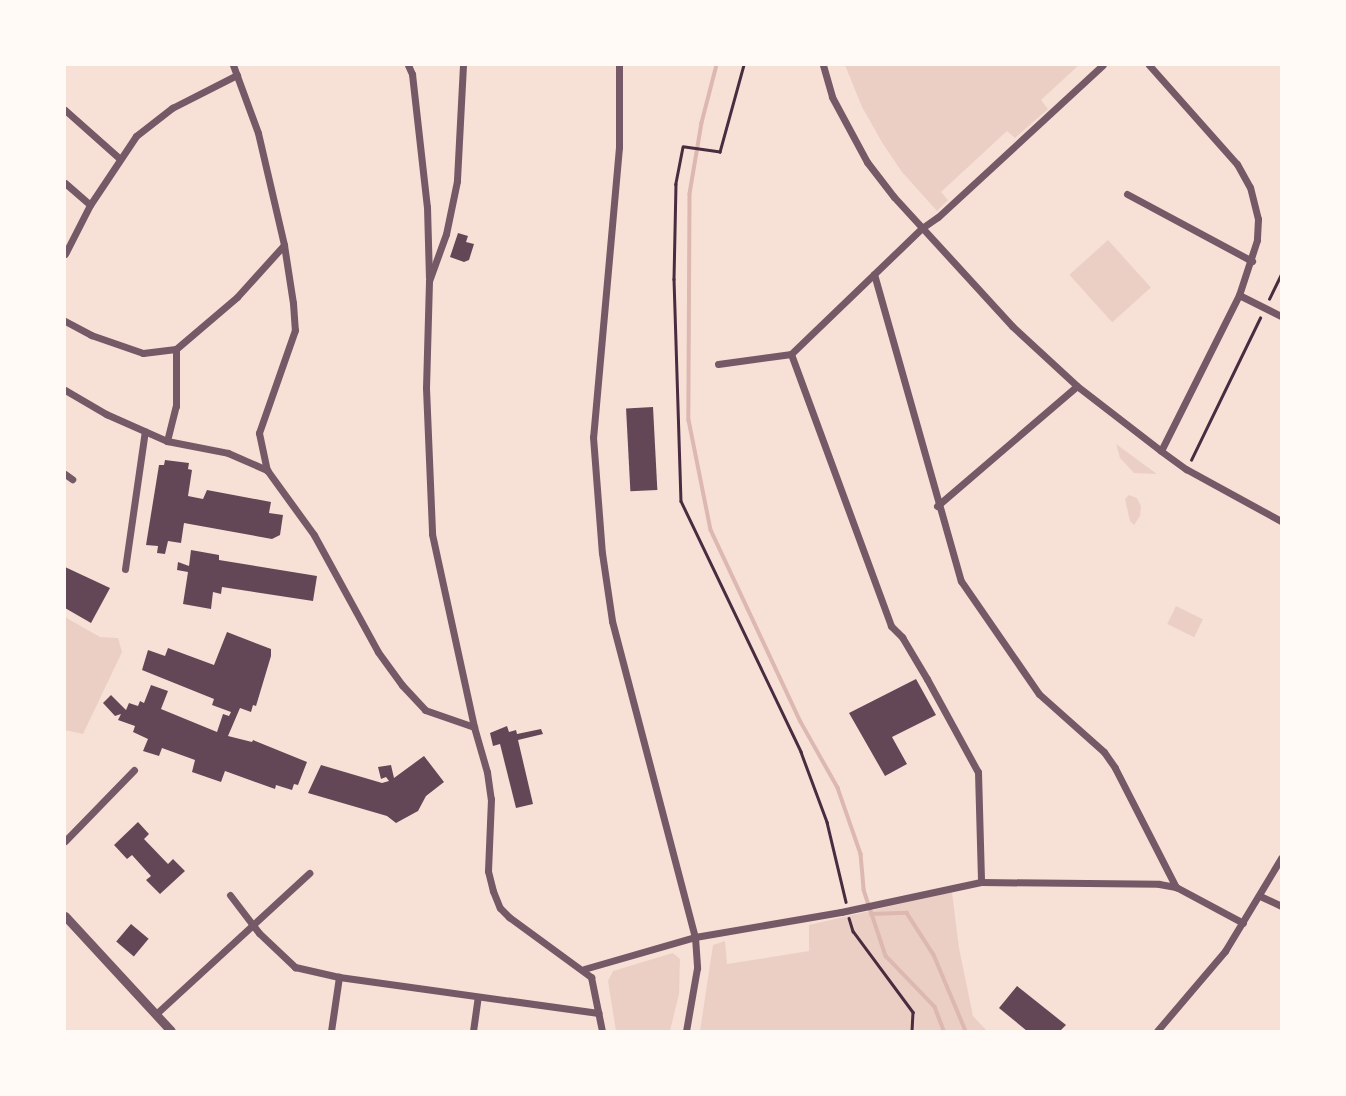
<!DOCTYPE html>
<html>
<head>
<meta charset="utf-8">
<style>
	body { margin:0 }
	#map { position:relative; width:1346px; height:1096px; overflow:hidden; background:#f7e1d7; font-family:"Exo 2",sans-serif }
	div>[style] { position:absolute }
	.green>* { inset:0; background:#ebcfc5; transform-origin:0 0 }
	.stream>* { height:3.5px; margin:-1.75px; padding:0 1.75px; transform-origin:1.75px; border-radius:1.75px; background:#dcb8b0 }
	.building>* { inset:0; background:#644757; transform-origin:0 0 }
	.path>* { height:2.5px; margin:-1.25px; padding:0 1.25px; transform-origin:1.25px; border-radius:1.25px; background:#4a2c40 }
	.minor>* { height:7px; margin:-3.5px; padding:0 3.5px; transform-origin:3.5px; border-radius:3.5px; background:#755966 }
	.tertiary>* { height:9px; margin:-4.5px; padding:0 4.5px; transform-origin:4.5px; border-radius:4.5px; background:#755966 }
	span { translate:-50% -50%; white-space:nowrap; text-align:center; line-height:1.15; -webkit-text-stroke:6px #fffaf5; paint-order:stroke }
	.frame { position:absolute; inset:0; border:66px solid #fffaf5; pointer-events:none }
</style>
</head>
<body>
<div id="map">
	<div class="green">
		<div style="clip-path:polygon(845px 65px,1079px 65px,1041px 100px,1048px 109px,1015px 138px,1007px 131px,941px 192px,948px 200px,937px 211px,902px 172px,883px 144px,862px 107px)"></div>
		<div style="left:1108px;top:240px;width:64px;height:52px;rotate:48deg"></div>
		<div style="clip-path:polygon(1116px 444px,1157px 474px,1134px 473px,1120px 458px)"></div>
		<div style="clip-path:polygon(1129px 495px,1137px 498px,1141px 506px,1140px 516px,1134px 525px,1130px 521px,1125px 499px)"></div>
		<div style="left:1176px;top:606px;width:30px;height:20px;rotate:26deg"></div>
		<div style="clip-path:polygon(65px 617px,100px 637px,118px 638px,122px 652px,83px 734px,65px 730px)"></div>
		<div style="clip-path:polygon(952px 892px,959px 948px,973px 1016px,987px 1031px,700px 1031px,713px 945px,725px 941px,727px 964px,809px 951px,809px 925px)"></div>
		<div style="clip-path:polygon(673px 953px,680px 959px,679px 994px,670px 1031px,616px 1031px,608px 981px,613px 971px)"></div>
	</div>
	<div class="stream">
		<div style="left:717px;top:65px;width:60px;rotate:104.5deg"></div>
		<div style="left:702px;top:123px;width:72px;rotate:99.6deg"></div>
		<div style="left:690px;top:194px;width:226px;rotate:90.3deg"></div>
		<div style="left:689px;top:420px;width:112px;rotate:78.7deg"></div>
		<div style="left:711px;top:530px;width:212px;rotate:64.9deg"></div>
		<div style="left:801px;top:722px;width:76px;rotate:60.7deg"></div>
		<div style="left:838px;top:788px;width:70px;rotate:70.8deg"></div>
		<div style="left:861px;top:854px;width:36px;rotate:85deg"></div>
		<div style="left:864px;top:890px;width:70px;rotate:71.6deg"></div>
		<div style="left:886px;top:956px;width:71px;rotate:46.1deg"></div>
		<div style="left:935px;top:1007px;width:26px;rotate:69deg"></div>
		<div style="left:871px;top:914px;width:36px;rotate:-2deg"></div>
		<div style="left:907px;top:913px;width:50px;rotate:57.3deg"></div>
		<div style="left:934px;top:955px;width:82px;rotate:67.2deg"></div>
	</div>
	<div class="building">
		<div style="clip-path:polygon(458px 233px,468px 236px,466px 242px,474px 244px,469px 260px,464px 262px,450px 257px)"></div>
		<div style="left:653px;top:407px;width:83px;height:27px;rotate:87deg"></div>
		<div style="clip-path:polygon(165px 460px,189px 463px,188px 469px,192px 470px,188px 496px,203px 499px,207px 490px,271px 502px,269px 513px,283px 515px,280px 535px,272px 539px,184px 523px,181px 543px,168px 541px,165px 554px,157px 553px,158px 546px,146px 545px,159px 465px,164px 465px)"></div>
		<div style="clip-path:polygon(191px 550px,219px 555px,219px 560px,317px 576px,313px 601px,222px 587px,221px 594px,213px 592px,211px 609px,183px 604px,188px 572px,177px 570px,178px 562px,189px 566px)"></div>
		<div style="clip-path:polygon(65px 567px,110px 588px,91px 623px,65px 608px)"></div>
		<div style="clip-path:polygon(227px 632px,271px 649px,271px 656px,256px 706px,253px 705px,251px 712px,240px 708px,228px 736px,252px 742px,253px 740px,307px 762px,298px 785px,294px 784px,292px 790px,276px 785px,275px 789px,225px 771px,221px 782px,192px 772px,195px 760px,162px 748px,159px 756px,143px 751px,148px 739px,133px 732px,135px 726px,118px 720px,121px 714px,115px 716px,103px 703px,111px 695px,126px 710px,129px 703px,138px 706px,140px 701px,144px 703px,151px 685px,168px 691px,161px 709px,217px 732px,223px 714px,229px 716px,231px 712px,212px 705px,214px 699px,142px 670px,148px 650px,165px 656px,168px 648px,214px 665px)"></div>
		<div style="clip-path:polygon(916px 679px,936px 715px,892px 737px,907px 764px,885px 776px,849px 713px)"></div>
		<div style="clip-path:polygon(507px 726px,509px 732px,516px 730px,517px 734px,541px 729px,543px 734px,518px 740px,533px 804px,516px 808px,500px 744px,493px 746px,490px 733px)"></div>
		<div style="clip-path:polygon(424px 756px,444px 782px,426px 796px,418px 811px,396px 823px,387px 816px,308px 793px,321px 765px,382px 783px,389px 781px,386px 777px,381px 779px,378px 767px,391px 765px,394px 778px)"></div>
		<div style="clip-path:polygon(138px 822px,149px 834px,144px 839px,168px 864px,173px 859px,185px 871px,160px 894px,146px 880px,151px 876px,132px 855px,127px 859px,114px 845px)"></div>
		<div style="left:131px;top:924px;width:23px;height:23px;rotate:40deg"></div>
		<div style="clip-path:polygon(1017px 986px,1066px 1025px,1060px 1031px,1027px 1031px,999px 1008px)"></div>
	</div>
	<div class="path">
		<div style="left:744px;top:65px;width:90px;rotate:105.4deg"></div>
		<div style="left:720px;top:152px;width:37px;rotate:-172deg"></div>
		<div style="left:683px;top:147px;width:38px;rotate:101deg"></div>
		<div style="left:676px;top:184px;width:95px;rotate:91.2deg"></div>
		<div style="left:674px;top:279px;width:222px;rotate:88.2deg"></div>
		<div style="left:681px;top:501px;width:278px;rotate:64.4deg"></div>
		<div style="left:801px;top:752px;width:75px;rotate:69.6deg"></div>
		<div style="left:827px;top:822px;width:82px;rotate:76.6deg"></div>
		<div style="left:1269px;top:299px;width:28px;rotate:-64deg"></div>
		<div style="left:1191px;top:460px;width:158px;rotate:-64.1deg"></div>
		<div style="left:849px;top:918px;width:14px;rotate:73deg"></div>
		<div style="left:853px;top:931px;width:101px;rotate:53.5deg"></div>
		<div style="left:913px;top:1012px;width:19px;rotate:93deg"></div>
	</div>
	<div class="minor">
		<div style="left:233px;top:65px;width:72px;rotate:69.8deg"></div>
		<div style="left:258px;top:133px;width:115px;rotate:76.9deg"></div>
		<div style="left:284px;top:245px;width:59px;rotate:81.2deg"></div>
		<div style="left:293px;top:303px;width:27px;rotate:86deg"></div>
		<div style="left:295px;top:330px;width:109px;rotate:109.3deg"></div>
		<div style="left:259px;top:433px;width:38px;rotate:78deg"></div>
		<div style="left:267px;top:470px;width:80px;rotate:54.1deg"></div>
		<div style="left:314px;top:535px;width:133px;rotate:61.3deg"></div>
		<div style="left:378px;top:652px;width:41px;rotate:54deg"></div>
		<div style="left:402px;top:685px;width:34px;rotate:47deg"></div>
		<div style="left:425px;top:710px;width:52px;rotate:19.1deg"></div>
		<div style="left:408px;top:65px;width:10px;rotate:66deg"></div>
		<div style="left:412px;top:74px;width:134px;rotate:83.6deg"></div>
		<div style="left:427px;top:207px;width:70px;rotate:88.4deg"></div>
		<div style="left:463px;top:65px;width:116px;rotate:93deg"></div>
		<div style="left:457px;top:181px;width:54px;rotate:101.7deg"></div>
		<div style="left:446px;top:234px;width:50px;rotate:109.9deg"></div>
		<div style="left:429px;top:281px;width:107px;rotate:91.6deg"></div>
		<div style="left:426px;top:388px;width:146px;rotate:87.6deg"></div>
		<div style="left:432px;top:534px;width:198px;rotate:77.7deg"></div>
		<div style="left:474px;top:727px;width:47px;rotate:73.9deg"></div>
		<div style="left:487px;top:772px;width:27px;rotate:82deg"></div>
		<div style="left:491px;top:799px;width:72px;rotate:92.4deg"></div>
		<div style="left:488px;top:871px;width:21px;rotate:76deg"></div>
		<div style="left:493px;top:891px;width:18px;rotate:68deg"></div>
		<div style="left:500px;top:908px;width:13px;rotate:45deg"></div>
		<div style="left:509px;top:917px;width:102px;rotate:36.2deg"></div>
		<div style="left:591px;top:977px;width:55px;rotate:78.5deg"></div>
		<div style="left:619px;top:65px;width:82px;rotate:90deg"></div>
		<div style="left:619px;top:147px;width:291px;rotate:95.1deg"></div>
		<div style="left:593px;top:437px;width:116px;rotate:85.6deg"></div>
		<div style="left:602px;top:553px;width:69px;rotate:81.6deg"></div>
		<div style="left:612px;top:621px;width:327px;rotate:75.3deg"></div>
		<div style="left:695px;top:937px;width:31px;rotate:86deg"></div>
		<div style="left:697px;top:968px;width:64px;rotate:99.9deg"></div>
		<div style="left:823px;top:65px;width:33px;rotate:74deg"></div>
		<div style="left:832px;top:97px;width:74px;rotate:61.7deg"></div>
		<div style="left:867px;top:162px;width:44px;rotate:52.4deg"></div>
		<div style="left:894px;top:197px;width:175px;rotate:47.5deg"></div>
		<div style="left:1012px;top:326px;width:88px;rotate:42.7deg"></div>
		<div style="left:1077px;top:386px;width:106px;rotate:37.7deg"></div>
		<div style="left:1161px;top:451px;width:31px;rotate:36deg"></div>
		<div style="left:1186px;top:469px;width:108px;rotate:28.7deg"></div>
		<div style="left:1149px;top:65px;width:132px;rotate:48.4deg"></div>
		<div style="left:1237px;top:164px;width:26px;rotate:61deg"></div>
		<div style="left:1250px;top:187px;width:33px;rotate:76deg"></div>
		<div style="left:1258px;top:219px;width:21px;rotate:93deg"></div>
		<div style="left:1257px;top:240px;width:58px;rotate:108.1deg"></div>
		<div style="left:1239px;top:295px;width:174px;rotate:116.6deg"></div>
		<div style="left:65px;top:110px;width:72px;rotate:41.6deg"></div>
		<div style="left:65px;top:183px;width:33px;rotate:41deg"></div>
		<div style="left:1127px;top:194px;width:142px;rotate:28.2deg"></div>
		<div style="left:65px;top:254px;width:55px;rotate:-63deg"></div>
		<div style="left:90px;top:205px;width:83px;rotate:-56.3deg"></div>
		<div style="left:136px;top:136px;width:46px;rotate:-37.9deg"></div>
		<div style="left:172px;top:108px;width:73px;rotate:-26.9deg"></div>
		<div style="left:874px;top:274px;width:319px;rotate:74.2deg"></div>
		<div style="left:961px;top:581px;width:137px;rotate:55.4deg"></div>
		<div style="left:1039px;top:694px;width:87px;rotate:41.7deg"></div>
		<div style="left:1104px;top:752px;width:19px;rotate:55deg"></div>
		<div style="left:1115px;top:768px;width:134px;rotate:62.9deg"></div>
		<div style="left:1239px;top:295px;width:47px;rotate:26.6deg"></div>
		<div style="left:65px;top:321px;width:30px;rotate:28deg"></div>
		<div style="left:91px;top:335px;width:55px;rotate:19.1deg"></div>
		<div style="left:143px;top:353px;width:33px;rotate:-7deg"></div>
		<div style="left:176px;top:349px;width:80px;rotate:-40.4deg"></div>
		<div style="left:237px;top:297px;width:70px;rotate:-47.9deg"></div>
		<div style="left:791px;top:354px;width:290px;rotate:69.8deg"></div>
		<div style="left:891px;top:626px;width:16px;rotate:45deg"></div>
		<div style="left:902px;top:637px;width:49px;rotate:59.2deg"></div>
		<div style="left:927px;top:679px;width:106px;rotate:61.3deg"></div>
		<div style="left:978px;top:772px;width:110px;rotate:88.4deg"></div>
		<div style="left:718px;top:364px;width:74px;rotate:-7.8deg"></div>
		<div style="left:791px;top:354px;width:182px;rotate:-43.9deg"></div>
		<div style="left:922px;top:228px;width:19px;rotate:-35deg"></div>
		<div style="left:938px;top:217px;width:224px;rotate:-42.7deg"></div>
		<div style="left:65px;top:390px;width:48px;rotate:30.3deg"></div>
		<div style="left:106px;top:414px;width:67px;rotate:23.9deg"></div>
		<div style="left:167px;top:441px;width:62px;rotate:11.1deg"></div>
		<div style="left:228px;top:453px;width:43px;rotate:23.6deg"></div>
		<div style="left:167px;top:441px;width:36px;rotate:-76deg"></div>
		<div style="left:176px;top:406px;width:57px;rotate:-90deg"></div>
		<div style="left:65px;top:474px;width:9px;rotate:36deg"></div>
		<div style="left:937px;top:506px;width:184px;rotate:-40.6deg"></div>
		<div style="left:125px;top:569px;width:139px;rotate:-81.8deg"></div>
		<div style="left:65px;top:841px;width:99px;rotate:-45.8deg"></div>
		<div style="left:230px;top:895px;width:48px;rotate:52.7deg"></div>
		<div style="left:259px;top:933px;width:50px;rotate:43.4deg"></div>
		<div style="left:295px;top:967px;width:45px;rotate:12.8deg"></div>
		<div style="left:339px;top:977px;width:262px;rotate:7.9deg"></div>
		<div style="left:1260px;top:896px;width:23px;rotate:25deg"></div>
		<div style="left:584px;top:969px;width:116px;rotate:-16.1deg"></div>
		<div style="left:695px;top:937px;width:148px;rotate:-9.7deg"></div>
		<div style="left:841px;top:912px;width:143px;rotate:-12.1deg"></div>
		<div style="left:981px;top:882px;width:178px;rotate:0.6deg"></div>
		<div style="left:1159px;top:884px;width:17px;rotate:10deg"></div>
		<div style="left:1176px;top:887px;width:76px;rotate:28.2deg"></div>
		<div style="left:157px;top:1013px;width:207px;rotate:-42.6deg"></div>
		<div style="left:331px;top:1031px;width:55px;rotate:-81.6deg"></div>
		<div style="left:473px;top:1031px;width:34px;rotate:-82deg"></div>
		<div style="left:1157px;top:1031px;width:105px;rotate:-49.6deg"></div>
		<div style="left:1225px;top:951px;width:109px;rotate:-58.9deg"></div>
	</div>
	<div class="tertiary">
		<div style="left:65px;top:916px;width:156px;rotate:47.3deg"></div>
	</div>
	<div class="frame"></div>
</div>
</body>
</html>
